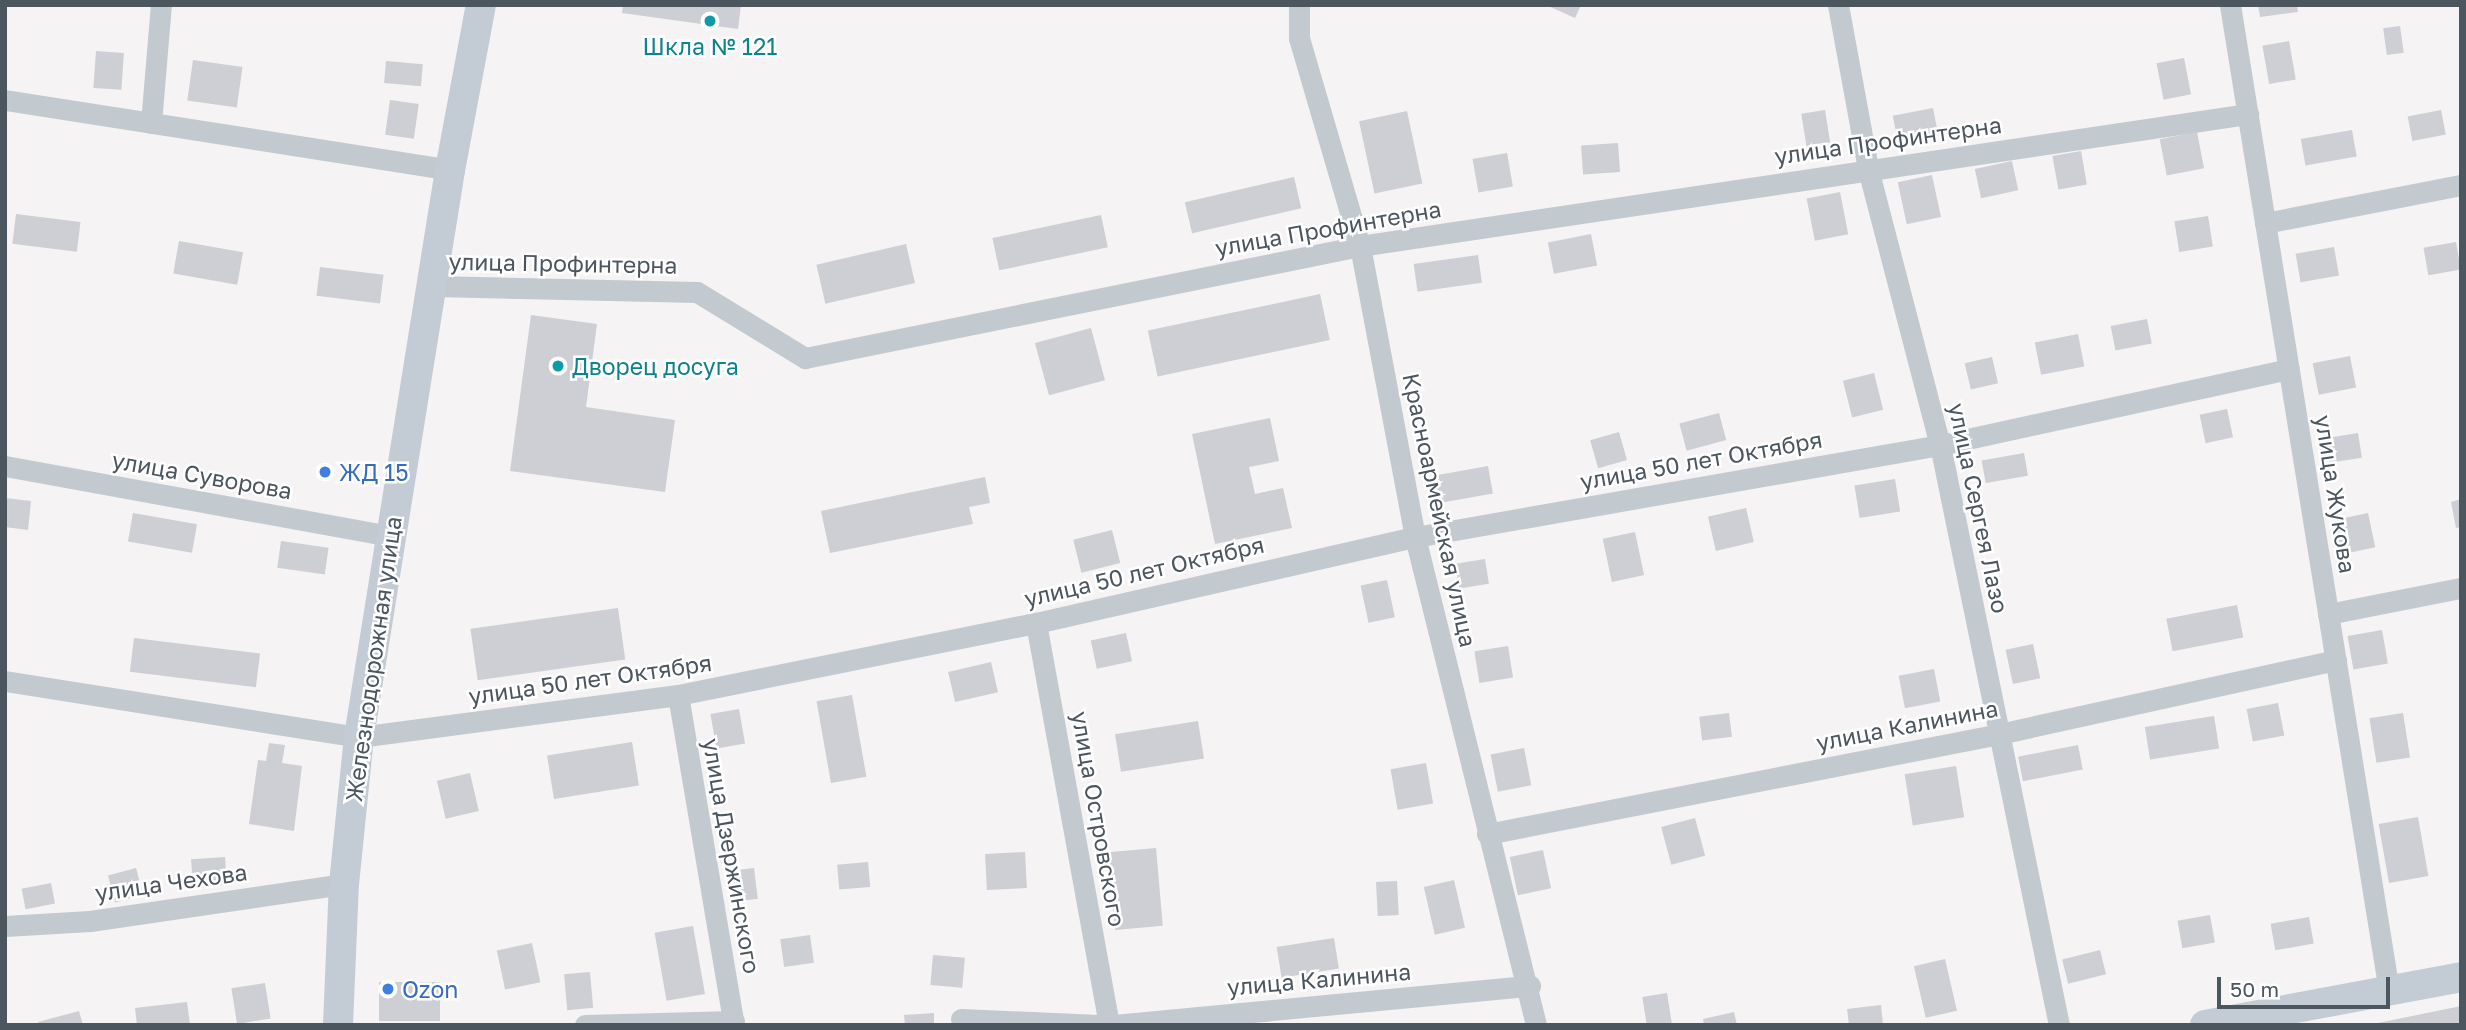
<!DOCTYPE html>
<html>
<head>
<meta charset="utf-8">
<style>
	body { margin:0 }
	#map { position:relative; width:2466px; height:1030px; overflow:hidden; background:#f5f3f3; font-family:"Golos Text",sans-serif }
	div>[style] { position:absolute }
	.building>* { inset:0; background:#cdcfd4; transform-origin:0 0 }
	.street>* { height:21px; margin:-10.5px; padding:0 10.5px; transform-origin:10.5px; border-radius:10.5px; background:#c2cad0 }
	.secondary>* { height:30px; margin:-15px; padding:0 15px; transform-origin:15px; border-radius:15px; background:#c3cbd4 }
	.dots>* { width:19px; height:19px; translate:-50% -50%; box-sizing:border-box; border:4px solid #fff; border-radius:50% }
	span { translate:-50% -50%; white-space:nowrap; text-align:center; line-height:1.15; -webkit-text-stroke:5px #fff; paint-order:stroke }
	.culture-label { font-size:23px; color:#0d838f }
	.left { translate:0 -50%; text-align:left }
	.street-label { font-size:23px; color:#4c565f }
	.shop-label { font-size:23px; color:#366cbe }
	.frame { position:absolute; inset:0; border:7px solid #4c565f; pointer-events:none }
	.scale { position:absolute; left:2217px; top:977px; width:173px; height:32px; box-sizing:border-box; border:4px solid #4c565f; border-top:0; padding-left:9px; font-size:21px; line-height:24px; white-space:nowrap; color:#4c565f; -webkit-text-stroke:5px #fff; paint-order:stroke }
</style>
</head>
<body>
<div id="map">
	<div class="building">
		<div style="clip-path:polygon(623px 5px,741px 5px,738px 29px,622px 13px)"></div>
		<div style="clip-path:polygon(1546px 5px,1581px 5px,1575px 18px)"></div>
		<div style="clip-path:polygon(2258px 5px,2297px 5px,2298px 12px,2260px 17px)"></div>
		<div style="left:2400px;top:26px;width:27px;height:17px;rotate:82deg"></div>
		<div style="left:2289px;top:41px;width:39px;height:27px;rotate:80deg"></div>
		<div style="left:96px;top:51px;width:28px;height:37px;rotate:4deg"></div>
		<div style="left:2184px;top:58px;width:37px;height:28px;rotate:79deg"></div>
		<div style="left:193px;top:60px;width:50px;height:41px;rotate:8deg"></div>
		<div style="left:386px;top:61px;width:37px;height:22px;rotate:5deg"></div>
		<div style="left:390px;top:100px;width:29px;height:35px;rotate:8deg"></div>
		<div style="left:1933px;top:108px;width:26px;height:41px;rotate:79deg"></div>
		<div style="left:1825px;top:110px;width:33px;height:24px;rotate:81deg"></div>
		<div style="left:2441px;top:110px;width:25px;height:34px;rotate:79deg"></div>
		<div style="left:1407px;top:111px;width:74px;height:49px;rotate:78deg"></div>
		<div style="left:2352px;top:130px;width:27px;height:52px;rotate:80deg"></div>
		<div style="left:2197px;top:132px;width:37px;height:38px;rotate:79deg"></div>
		<div style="left:1618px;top:143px;width:29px;height:37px;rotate:86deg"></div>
		<div style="left:2081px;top:151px;width:34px;height:29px;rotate:80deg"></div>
		<div style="left:1507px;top:153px;width:34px;height:35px;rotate:80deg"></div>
		<div style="left:2012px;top:161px;width:30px;height:38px;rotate:78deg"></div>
		<div style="left:1932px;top:175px;width:43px;height:35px;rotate:78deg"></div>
		<div style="left:1294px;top:177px;width:32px;height:112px;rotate:77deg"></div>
		<div style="left:1840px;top:192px;width:43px;height:34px;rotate:79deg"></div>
		<div style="left:16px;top:214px;width:65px;height:30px;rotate:7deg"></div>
		<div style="left:1101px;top:215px;width:33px;height:111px;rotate:78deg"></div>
		<div style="left:2208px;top:216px;width:31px;height:34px;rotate:81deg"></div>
		<div style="left:1591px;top:234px;width:32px;height:44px;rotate:79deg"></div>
		<div style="left:179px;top:241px;width:65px;height:33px;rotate:10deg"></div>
		<div style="left:2456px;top:242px;width:28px;height:33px;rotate:80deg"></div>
		<div style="left:906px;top:244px;width:40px;height:92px;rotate:77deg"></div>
		<div style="left:2334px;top:247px;width:29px;height:39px;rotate:80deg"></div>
		<div style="left:1478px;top:255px;width:28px;height:65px;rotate:82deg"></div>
		<div style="left:320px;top:267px;width:64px;height:29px;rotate:7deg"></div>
		<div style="left:1320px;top:294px;width:47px;height:176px;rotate:78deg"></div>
		<div style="clip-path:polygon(531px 315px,597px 324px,586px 407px,675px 420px,665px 492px,510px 471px)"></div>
		<div style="left:2147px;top:319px;width:25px;height:37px;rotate:79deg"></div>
		<div style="left:1091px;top:328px;width:54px;height:58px;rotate:75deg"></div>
		<div style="left:2078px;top:334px;width:33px;height:44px;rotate:79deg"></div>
		<div style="left:2350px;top:356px;width:32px;height:38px;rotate:79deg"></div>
		<div style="left:1992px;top:357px;width:27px;height:28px;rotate:77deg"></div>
		<div style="left:1874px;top:373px;width:38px;height:32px;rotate:76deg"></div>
		<div style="left:2227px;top:409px;width:29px;height:28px;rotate:78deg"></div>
		<div style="left:1719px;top:413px;width:28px;height:41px;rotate:75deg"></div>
		<div style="clip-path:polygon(1270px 418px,1279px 461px,1249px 467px,1255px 494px,1283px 488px,1292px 528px,1215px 544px,1192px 434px)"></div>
		<div style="left:1619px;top:432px;width:29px;height:30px;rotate:74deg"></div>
		<div style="left:2358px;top:433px;width:25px;height:33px;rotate:81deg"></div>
		<div style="left:2024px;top:453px;width:23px;height:43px;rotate:80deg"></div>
		<div style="left:1488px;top:466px;width:28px;height:54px;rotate:80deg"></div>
		<div style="clip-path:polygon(985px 477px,990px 503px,969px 507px,973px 524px,830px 553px,821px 511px)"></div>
		<div style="left:1895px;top:479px;width:33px;height:41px;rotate:81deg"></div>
		<div style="clip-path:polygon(5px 498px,31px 501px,28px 530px,5px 527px)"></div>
		<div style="clip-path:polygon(2461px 499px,2461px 527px,2456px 528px,2451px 502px)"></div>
		<div style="left:1746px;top:508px;width:35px;height:39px;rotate:77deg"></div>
		<div style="left:133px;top:513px;width:65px;height:29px;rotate:10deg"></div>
		<div style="left:2368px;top:513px;width:35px;height:35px;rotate:78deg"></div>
		<div style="left:1112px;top:530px;width:34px;height:40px;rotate:76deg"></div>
		<div style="left:1635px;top:532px;width:44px;height:33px;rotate:78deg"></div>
		<div style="left:281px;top:541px;width:48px;height:27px;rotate:8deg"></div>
		<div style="left:1485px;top:559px;width:25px;height:30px;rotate:81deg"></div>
		<div style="left:1387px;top:580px;width:38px;height:27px;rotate:78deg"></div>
		<div style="left:2237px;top:605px;width:33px;height:72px;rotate:79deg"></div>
		<div style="left:618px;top:608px;width:52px;height:149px;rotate:82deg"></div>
		<div style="left:2382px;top:630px;width:34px;height:35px;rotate:80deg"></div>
		<div style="left:1126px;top:633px;width:29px;height:36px;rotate:78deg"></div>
		<div style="left:134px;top:638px;width:127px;height:34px;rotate:7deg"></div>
		<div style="left:2033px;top:644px;width:35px;height:28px;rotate:78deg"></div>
		<div style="left:1508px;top:646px;width:32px;height:34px;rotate:81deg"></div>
		<div style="left:991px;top:662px;width:31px;height:44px;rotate:77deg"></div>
		<div style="left:1934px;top:669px;width:33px;height:36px;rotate:79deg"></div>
		<div style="left:852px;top:695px;width:83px;height:36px;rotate:80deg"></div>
		<div style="left:2278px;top:703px;width:33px;height:32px;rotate:79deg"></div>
		<div style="left:739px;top:709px;width:35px;height:29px;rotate:80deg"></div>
		<div style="left:1729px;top:713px;width:24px;height:30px;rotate:83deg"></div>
		<div style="left:2403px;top:713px;width:45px;height:34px;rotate:81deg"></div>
		<div style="left:2214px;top:716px;width:33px;height:70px;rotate:81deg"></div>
		<div style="left:1198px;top:721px;width:38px;height:84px;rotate:81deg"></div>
		<div style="left:632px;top:742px;width:44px;height:86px;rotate:81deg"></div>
		<div style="clip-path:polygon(269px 743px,285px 745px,282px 763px,302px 766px,294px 831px,249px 824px,258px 760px,266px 761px)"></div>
		<div style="left:2078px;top:745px;width:25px;height:61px;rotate:79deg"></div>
		<div style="left:1524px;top:748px;width:38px;height:34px;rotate:79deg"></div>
		<div style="left:1426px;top:763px;width:41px;height:36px;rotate:80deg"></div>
		<div style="left:1956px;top:766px;width:52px;height:52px;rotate:81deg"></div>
		<div style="left:470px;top:773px;width:39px;height:34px;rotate:77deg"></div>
		<div style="left:2418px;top:817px;width:60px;height:40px;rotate:80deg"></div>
		<div style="left:1695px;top:818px;width:39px;height:35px;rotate:75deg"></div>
		<div style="left:1156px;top:848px;width:78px;height:48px;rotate:85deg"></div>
		<div style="left:1543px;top:850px;width:39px;height:34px;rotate:78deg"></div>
		<div style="left:1025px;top:852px;width:36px;height:40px;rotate:87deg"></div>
		<div style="left:225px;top:857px;width:28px;height:34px;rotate:86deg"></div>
		<div style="left:868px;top:862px;width:25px;height:31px;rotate:85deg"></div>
		<div style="left:136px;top:868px;width:28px;height:29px;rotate:75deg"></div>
		<div style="left:754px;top:868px;width:31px;height:22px;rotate:83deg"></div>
		<div style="left:1454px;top:880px;width:49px;height:31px;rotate:77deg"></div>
		<div style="left:1397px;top:881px;width:34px;height:21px;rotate:87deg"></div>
		<div style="left:51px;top:883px;width:21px;height:30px;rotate:79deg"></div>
		<div style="left:2210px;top:915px;width:28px;height:33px;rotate:80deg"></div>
		<div style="left:2309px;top:917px;width:27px;height:39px;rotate:80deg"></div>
		<div style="left:693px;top:926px;width:69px;height:39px;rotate:80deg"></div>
		<div style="left:810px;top:935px;width:28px;height:30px;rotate:82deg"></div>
		<div style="left:1334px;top:938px;width:31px;height:58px;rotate:81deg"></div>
		<div style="left:532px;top:943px;width:40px;height:36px;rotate:78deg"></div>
		<div style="left:2100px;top:950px;width:25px;height:39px;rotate:76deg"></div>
		<div style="left:933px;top:955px;width:32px;height:30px;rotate:5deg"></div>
		<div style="left:1945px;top:959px;width:53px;height:32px;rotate:77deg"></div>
		<div style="left:590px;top:972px;width:36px;height:26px;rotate:85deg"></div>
		<div style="left:440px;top:982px;width:39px;height:61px;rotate:90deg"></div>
		<div style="left:265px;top:983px;width:36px;height:34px;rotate:81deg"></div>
		<div style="left:1667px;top:993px;width:30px;height:25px;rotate:81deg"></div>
		<div style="clip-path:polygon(187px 1002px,190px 1025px,137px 1025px,135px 1008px)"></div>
		<div style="clip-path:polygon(1881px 1005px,1883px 1025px,1849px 1025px,1847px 1009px)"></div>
		<div style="clip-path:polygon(2461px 1006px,2461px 1025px,2373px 1025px,2373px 1024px)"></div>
		<div style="clip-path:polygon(79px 1011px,83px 1025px,39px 1025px,38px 1022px)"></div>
		<div style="clip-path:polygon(1734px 1012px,1737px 1025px,1704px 1025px,1703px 1019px)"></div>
		<div style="clip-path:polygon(934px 1013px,934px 1025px,905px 1025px,904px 1015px)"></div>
	</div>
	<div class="street">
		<div style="left:1299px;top:5px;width:33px;rotate:90deg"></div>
		<div style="left:1299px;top:38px;width:217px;rotate:73.7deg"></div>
		<div style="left:1360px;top:246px;width:296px;rotate:79.3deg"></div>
		<div style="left:1415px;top:537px;width:503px;rotate:76.07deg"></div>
		<div style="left:1838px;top:5px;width:167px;rotate:79.6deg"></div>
		<div style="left:1868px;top:169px;width:285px;rotate:75.4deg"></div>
		<div style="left:1940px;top:445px;width:592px;rotate:78.41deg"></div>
		<div style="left:2230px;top:5px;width:999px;rotate:80.84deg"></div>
		<div style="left:5px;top:100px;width:450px;rotate:8.9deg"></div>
		<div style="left:151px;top:123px;width:118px;rotate:-85.2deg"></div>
		<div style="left:2265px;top:223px;width:200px;rotate:-11deg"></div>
		<div style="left:434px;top:286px;width:263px;rotate:1.3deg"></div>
		<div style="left:697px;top:292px;width:127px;rotate:31.4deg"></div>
		<div style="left:805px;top:358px;width:566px;rotate:-11.41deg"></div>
		<div style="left:1360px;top:246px;width:898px;rotate:-8.46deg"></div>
		<div style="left:5px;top:466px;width:390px;rotate:10.3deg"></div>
		<div style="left:2328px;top:614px;width:136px;rotate:-11.1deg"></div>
		<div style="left:1036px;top:623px;width:409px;rotate:79.7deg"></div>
		<div style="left:5px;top:681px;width:358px;rotate:9deg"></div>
		<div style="left:359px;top:737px;width:322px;rotate:-7.5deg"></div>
		<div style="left:678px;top:695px;width:365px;rotate:-11.4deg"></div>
		<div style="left:1036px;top:623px;width:389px;rotate:-12.8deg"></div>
		<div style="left:1415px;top:537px;width:533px;rotate:-9.94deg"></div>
		<div style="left:1940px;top:445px;width:357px;rotate:-12.3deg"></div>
		<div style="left:678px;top:695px;width:335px;rotate:80.4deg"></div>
		<div style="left:1487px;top:834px;width:522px;rotate:-11.05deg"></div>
		<div style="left:1999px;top:734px;width:345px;rotate:-12.4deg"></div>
		<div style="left:5px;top:926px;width:85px;rotate:-3.4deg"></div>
		<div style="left:90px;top:921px;width:257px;rotate:-8.3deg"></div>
		<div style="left:961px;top:1019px;width:138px;rotate:2.5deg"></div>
		<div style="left:585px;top:1025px;width:149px;rotate:-1.5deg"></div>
		<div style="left:1114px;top:1025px;width:418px;rotate:-5.4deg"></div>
	</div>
	<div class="secondary">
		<div style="left:338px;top:1025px;width:141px;rotate:-87.6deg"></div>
		<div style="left:344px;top:884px;width:148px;rotate:-84.2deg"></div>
		<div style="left:359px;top:737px;width:574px;rotate:-80.88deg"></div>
		<div style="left:450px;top:170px;width:168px;rotate:-79.4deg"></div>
		<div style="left:2205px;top:1025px;width:260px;rotate:-10.6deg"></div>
	</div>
	<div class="dots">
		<div style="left:710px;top:21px;background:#0f9aa8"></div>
		<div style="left:558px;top:366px;background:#0f9aa8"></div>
		<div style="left:325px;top:472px;background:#3f7fe0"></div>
		<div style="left:388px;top:989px;background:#3f7fe0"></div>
	</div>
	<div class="culture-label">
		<span style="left:710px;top:46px">Шкла № 121</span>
		<span class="left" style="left:572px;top:366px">Дворец досуга</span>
	</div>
	<div class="street-label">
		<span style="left:1888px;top:140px;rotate:-8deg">улица Профинтерна</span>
		<span style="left:1328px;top:228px;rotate:-10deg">улица Профинтерна</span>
		<span style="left:563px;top:263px;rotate:1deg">улица Профинтерна</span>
		<span style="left:1701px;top:460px;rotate:-10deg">улица 50 лет Октября</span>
		<span style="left:202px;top:475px;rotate:10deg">улица Суворова</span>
		<span style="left:2336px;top:494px;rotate:81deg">улица Жукова</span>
		<span style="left:1979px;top:508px;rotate:78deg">улица Сергея Лазо</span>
		<span style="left:1440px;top:510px;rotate:78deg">Красноармейская улица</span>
		<span style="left:1144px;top:571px;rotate:-13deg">улица 50 лет Октября</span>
		<span style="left:373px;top:659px;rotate:-82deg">Железнодорожная улица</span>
		<span style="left:590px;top:679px;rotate:-8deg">улица 50 лет Октября</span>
		<span style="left:1907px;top:725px;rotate:-11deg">улица Калинина</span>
		<span style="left:1099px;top:819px;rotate:80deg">улица Островского</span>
		<span style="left:732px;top:856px;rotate:80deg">улица Дзержинского</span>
		<span style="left:171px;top:882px;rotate:-8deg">улица Чехова</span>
		<span style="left:1319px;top:979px;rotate:-5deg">улица Калинина</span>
	</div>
	<div class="shop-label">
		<span class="left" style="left:339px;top:472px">ЖД 15</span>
		<span class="left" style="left:402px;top:989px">Ozon</span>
	</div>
	<div class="frame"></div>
	<div class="scale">50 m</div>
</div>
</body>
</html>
